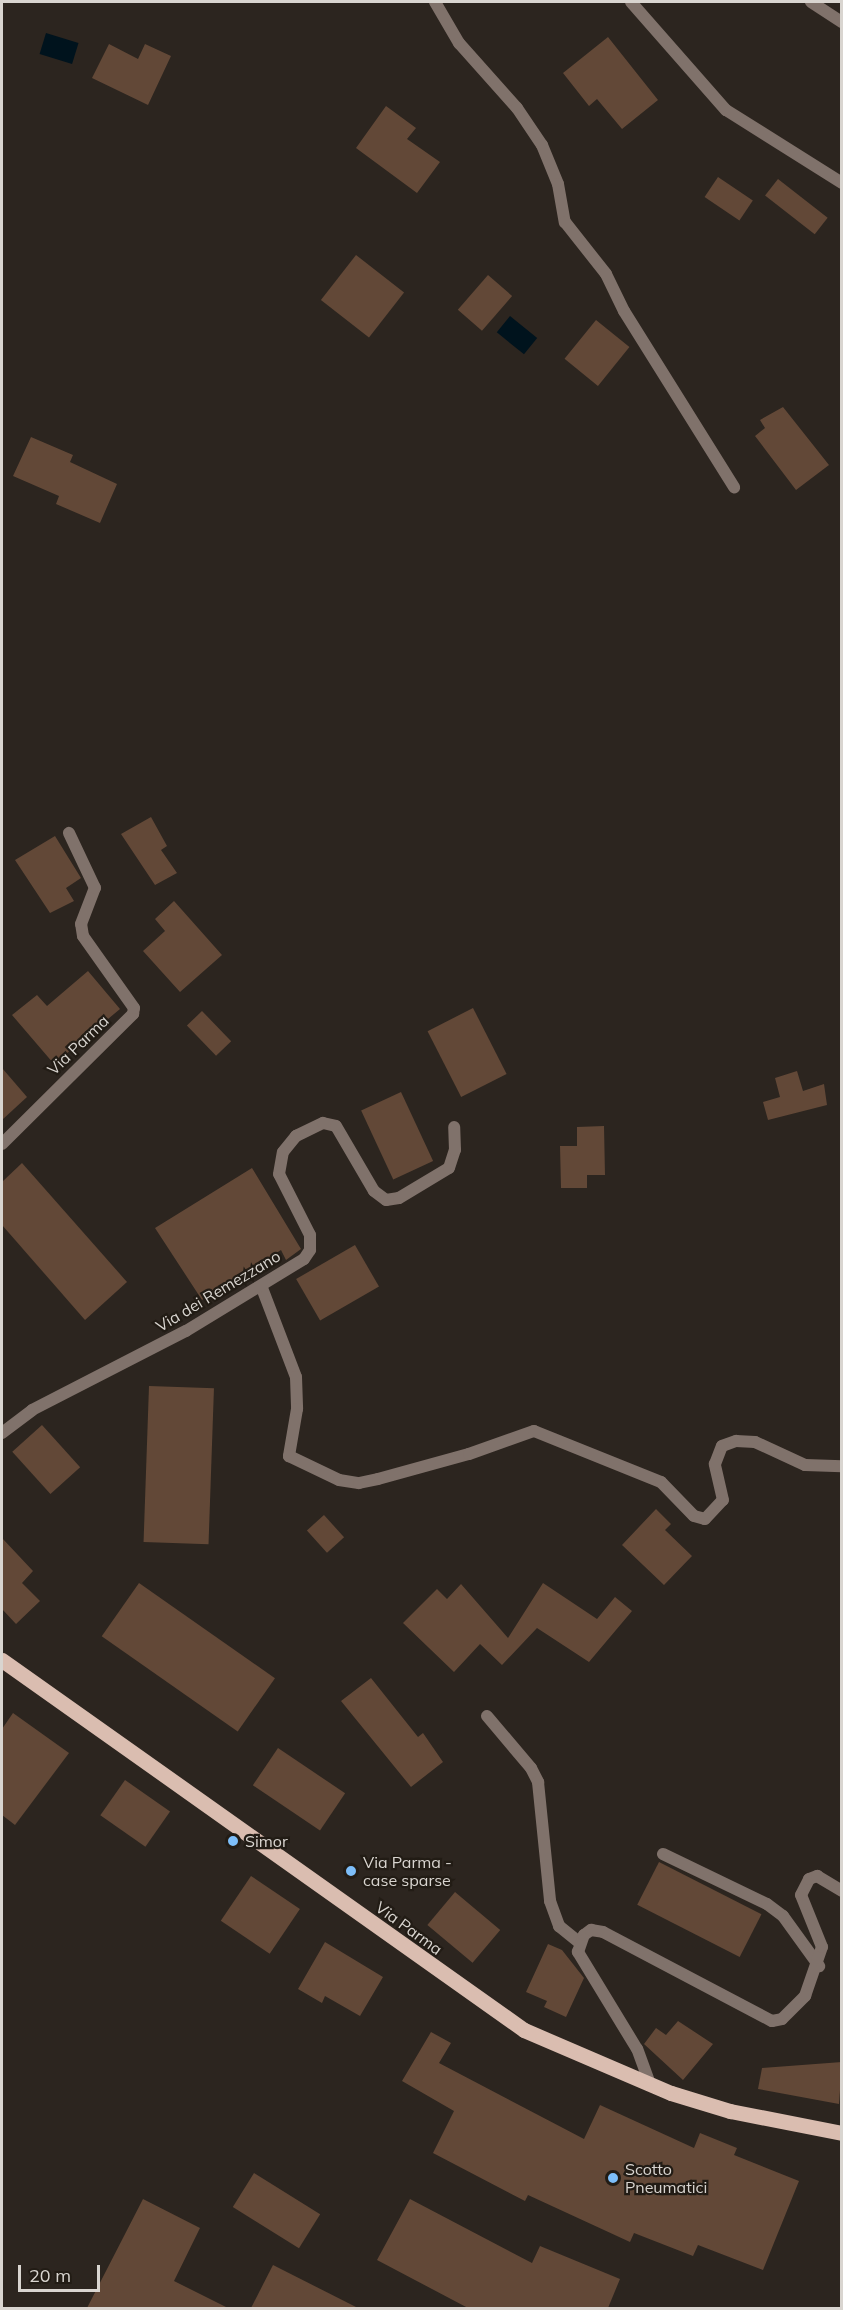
<!DOCTYPE html>
<html>
<head>
<meta charset="utf-8">
<style>
	body { margin:0 }
	#map { position:relative; width:843px; height:2310px; overflow:hidden; background:#2c251f; font-family:Mulish,sans-serif }
	div>[style] { position:absolute }
	.water>* { inset:0; background:#00131d; transform-origin:0 0 }
	.building>* { inset:0; background:#624837; transform-origin:0 0 }
	.service>* { height:12px; margin:-6px; padding:0 6px; transform-origin:6px; border-radius:6px; background:#80726b }
	.minor>* { height:12px; margin:-6px; padding:0 6px; transform-origin:6px; border-radius:6px; background:#80726b }
	.tertiary>* { height:12px; margin:-6px; padding:0 6px; transform-origin:6px; border-radius:6px; background:#80726b }
	.primary>* { height:15px; margin:-7.5px; padding:0 7.5px; transform-origin:7.5px; border-radius:7.5px; background:#dabdb0 }
	.dots>* { width:16px; height:16px; translate:-50% -50%; box-sizing:border-box; border:3px solid #221c15; border-radius:50% }
	span { translate:-50% -50%; white-space:nowrap; text-align:center; line-height:1.15; -webkit-text-stroke:4.5px #221c15; paint-order:stroke }
	.street-label { font-size:16px; color:#d9d5d0 }
	.poi-label { font-size:16px; color:#d9d5d0 }
	.left { translate:0 -50%; text-align:left }
	.frame { position:absolute; inset:0; border:3px solid #d9d5d0; pointer-events:none }
	.scale { position:absolute; left:18px; top:2265px; width:82px; height:27px; box-sizing:border-box; border:3px solid #d9d5d0; border-top:0; padding-left:8px; font-size:18px; line-height:21px; white-space:nowrap; color:#d9d5d0; -webkit-text-stroke:4px #221c15; paint-order:stroke }
</style>
</head>
<body>
<div id="map">
	<div class="water">
		<div style="left:46px;top:33px;width:34px;height:22px;rotate:17deg"></div>
		<div style="left:510px;top:316px;width:35px;height:21px;rotate:39deg"></div>
	</div>
	<div class="building">
		<div style="clip-path:polygon(608px 37px,658px 100px,622px 129px,597px 99px,589px 106px,563px 73px)"></div>
		<div style="clip-path:polygon(109px 44px,138px 59px,145px 44px,171px 56px,148px 105px,92px 78px)"></div>
		<div style="clip-path:polygon(386px 106px,416px 128px,407px 139px,440px 162px,417px 193px,356px 148px)"></div>
		<div style="left:718px;top:177px;width:42px;height:24px;rotate:34deg"></div>
		<div style="left:778px;top:179px;width:63px;height:21px;rotate:38deg"></div>
		<div style="left:356px;top:255px;width:61px;height:57px;rotate:38deg"></div>
		<div style="left:488px;top:275px;width:32px;height:46px;rotate:41deg"></div>
		<div style="left:596px;top:320px;width:43px;height:50px;rotate:39deg"></div>
		<div style="clip-path:polygon(783px 407px,829px 465px,796px 490px,755px 436px,765px 428px,760px 420px)"></div>
		<div style="clip-path:polygon(31px 437px,73px 455px,70px 462px,117px 484px,100px 523px,56px 504px,59px 496px,13px 476px)"></div>
		<div style="clip-path:polygon(151px 817px,167px 846px,161px 850px,177px 873px,155px 885px,121px 834px)"></div>
		<div style="clip-path:polygon(55px 836px,81px 878px,66px 888px,74px 901px,50px 913px,15px 860px)"></div>
		<div style="clip-path:polygon(174px 901px,222px 955px,180px 992px,143px 951px,165px 931px,155px 919px)"></div>
		<div style="clip-path:polygon(88px 971px,120px 1009px,54px 1064px,12px 1015px,37px 995px,47px 1006px)"></div>
		<div style="left:473px;top:1008px;width:74px;height:51px;rotate:63deg"></div>
		<div style="left:202px;top:1011px;width:42px;height:21px;rotate:46deg"></div>
		<div style="clip-path:polygon(2px 1068px,27px 1097px,2px 1120px)"></div>
		<div style="clip-path:polygon(797px 1071px,803px 1091px,824px 1084px,827px 1105px,768px 1120px,763px 1102px,780px 1097px,775px 1078px)"></div>
		<div style="left:401px;top:1092px;width:76px;height:44px;rotate:65deg"></div>
		<div style="clip-path:polygon(604px 1126px,605px 1175px,587px 1175px,587px 1188px,561px 1188px,560px 1146px,577px 1146px,577px 1127px)"></div>
		<div style="clip-path:polygon(22px 1163px,127px 1282px,85px 1320px,2px 1225px,2px 1182px)"></div>
		<div style="clip-path:polygon(252px 1168px,301px 1249px,286px 1260px,281px 1250px,202px 1300px,155px 1228px)"></div>
		<div style="left:355px;top:1245px;width:48px;height:68px;rotate:60deg"></div>
		<div style="left:149px;top:1386px;width:65px;height:156px;rotate:2deg"></div>
		<div style="left:42px;top:1425px;width:57px;height:40px;rotate:48deg"></div>
		<div style="clip-path:polygon(656px 1509px,671px 1524px,665px 1530px,692px 1556px,664px 1585px,622px 1545px)"></div>
		<div style="left:324px;top:1515px;width:30px;height:23px;rotate:48deg"></div>
		<div style="clip-path:polygon(2px 1538px,33px 1571px,22px 1583px,40px 1601px,16px 1624px,2px 1609px)"></div>
		<div style="left:139px;top:1583px;width:166px;height:65px;rotate:35deg"></div>
		<div style="clip-path:polygon(543px 1583px,597px 1619px,615px 1597px,632px 1611px,589px 1662px,537px 1628px,502px 1665px,480px 1644px,454px 1672px,403px 1623px,437px 1589px,447px 1599px,461px 1584px,508px 1638px)"></div>
		<div style="clip-path:polygon(371px 1678px,418px 1737px,423px 1733px,443px 1762px,411px 1787px,341px 1701px)"></div>
		<div style="clip-path:polygon(13px 1713px,69px 1753px,15px 1825px,2px 1815px,2px 1729px)"></div>
		<div style="left:278px;top:1748px;width:81px;height:45px;rotate:34deg"></div>
		<div style="left:125px;top:1780px;width:55px;height:43px;rotate:35deg"></div>
		<div style="left:659px;top:1862px;width:115px;height:48px;rotate:27deg"></div>
		<div style="left:251px;top:1876px;width:59px;height:54px;rotate:34deg"></div>
		<div style="left:455px;top:1892px;width:59px;height:43px;rotate:40deg"></div>
		<div style="clip-path:polygon(325px 1942px,383px 1977px,360px 2016px,325px 1996px,322px 2003px,298px 1989px)"></div>
		<div style="clip-path:polygon(548px 1944px,562px 1950px,584px 1978px,566px 2017px,544px 2007px,547px 2001px,526px 1992px)"></div>
		<div style="clip-path:polygon(678px 2021px,713px 2044px,683px 2080px,644px 2044px,656px 2028px,666px 2035px)"></div>
		<div style="clip-path:polygon(431px 2032px,451px 2043px,439px 2063px,584px 2139px,600px 2105px,694px 2148px,700px 2133px,737px 2148px,734px 2155px,799px 2181px,763px 2270px,698px 2245px,693px 2256px,634px 2233px,630px 2242px,528px 2195px,525px 2201px,433px 2153px,454px 2111px,402px 2081px)"></div>
		<div style="clip-path:polygon(842px 2062px,839px 2104px,758px 2089px,762px 2068px)"></div>
		<div style="left:254px;top:2173px;width:78px;height:40px;rotate:32deg"></div>
		<div style="clip-path:polygon(143px 2199px,200px 2228px,174px 2281px,228px 2308px,87px 2308px)"></div>
		<div style="clip-path:polygon(410px 2199px,532px 2263px,540px 2246px,620px 2279px,608px 2308px,468px 2308px,377px 2260px)"></div>
		<div style="clip-path:polygon(273px 2265px,358px 2308px,251px 2308px)"></div>
	</div>
	<div class="service">
		<div style="left:262px;top:1288px;width:95px;rotate:69.1deg"></div>
		<div style="left:296px;top:1377px;width:32px;rotate:88deg"></div>
		<div style="left:297px;top:1409px;width:48px;rotate:99.7deg"></div>
		<div style="left:289px;top:1456px;width:55px;rotate:25.6deg"></div>
		<div style="left:339px;top:1480px;width:20px;rotate:9deg"></div>
		<div style="left:359px;top:1483px;width:19px;rotate:-12deg"></div>
		<div style="left:378px;top:1479px;width:94px;rotate:-15.4deg"></div>
		<div style="left:469px;top:1454px;width:69px;rotate:-19.5deg"></div>
		<div style="left:534px;top:1431px;width:137px;rotate:21.9deg"></div>
		<div style="left:661px;top:1482px;width:47px;rotate:45.9deg"></div>
		<div style="left:694px;top:1516px;width:11px;rotate:15deg"></div>
		<div style="left:705px;top:1519px;width:26px;rotate:-47deg"></div>
		<div style="left:723px;top:1500px;width:37px;rotate:-103deg"></div>
		<div style="left:715px;top:1464px;width:19px;rotate:-69deg"></div>
		<div style="left:722px;top:1446px;width:15px;rotate:-20deg"></div>
		<div style="left:736px;top:1441px;width:19px;rotate:3deg"></div>
		<div style="left:755px;top:1442px;width:55px;rotate:24.7deg"></div>
		<div style="left:805px;top:1465px;width:37px;rotate:2deg"></div>
		<div style="left:487px;top:1716px;width:68px;rotate:49.8deg"></div>
		<div style="left:531px;top:1768px;width:16px;rotate:63deg"></div>
		<div style="left:538px;top:1782px;width:120px;rotate:84.2deg"></div>
		<div style="left:550px;top:1901px;width:27px;rotate:70deg"></div>
		<div style="left:559px;top:1926px;width:27px;rotate:39deg"></div>
		<div style="left:663px;top:1854px;width:115px;rotate:25.7deg"></div>
		<div style="left:767px;top:1904px;width:20px;rotate:37deg"></div>
		<div style="left:783px;top:1916px;width:62px;rotate:54.2deg"></div>
	</div>
	<div class="minor">
		<div style="left:435px;top:2px;width:48px;rotate:59.7deg"></div>
		<div style="left:459px;top:43px;width:87px;rotate:48.3deg"></div>
		<div style="left:517px;top:108px;width:45px;rotate:56deg"></div>
		<div style="left:542px;top:145px;width:42px;rotate:67.7deg"></div>
		<div style="left:558px;top:184px;width:39px;rotate:80deg"></div>
		<div style="left:565px;top:222px;width:66px;rotate:51.7deg"></div>
		<div style="left:606px;top:274px;width:41px;rotate:64.1deg"></div>
		<div style="left:624px;top:311px;width:208px;rotate:58deg"></div>
		<div style="left:811px;top:2px;width:37px;rotate:33deg"></div>
		<div style="left:2px;top:1144px;width:185px;rotate:-44.8deg"></div>
		<div style="left:133px;top:1014px;width:6px;rotate:-81deg"></div>
		<div style="left:134px;top:1008px;width:88px;rotate:-125.3deg"></div>
		<div style="left:83px;top:936px;width:12px;rotate:-99deg"></div>
		<div style="left:81px;top:924px;width:39px;rotate:-69deg"></div>
		<div style="left:95px;top:888px;width:61px;rotate:-115.3deg"></div>
		<div style="left:2px;top:1433px;width:38px;rotate:-37deg"></div>
		<div style="left:32px;top:1410px;width:173px;rotate:-27.2deg"></div>
		<div style="left:186px;top:1331px;width:138px;rotate:-31.4deg"></div>
		<div style="left:304px;top:1259px;width:11px;rotate:-56deg"></div>
		<div style="left:310px;top:1250px;width:15px;rotate:-90deg"></div>
		<div style="left:310px;top:1235px;width:68px;rotate:-116.9deg"></div>
		<div style="left:279px;top:1174px;width:22px;rotate:-80deg"></div>
		<div style="left:283px;top:1152px;width:21px;rotate:-51deg"></div>
		<div style="left:296px;top:1136px;width:30px;rotate:-26deg"></div>
		<div style="left:323px;top:1123px;width:13px;rotate:13deg"></div>
		<div style="left:336px;top:1126px;width:75px;rotate:59.7deg"></div>
		<div style="left:374px;top:1191px;width:15px;rotate:37deg"></div>
		<div style="left:386px;top:1200px;width:13px;rotate:-9deg"></div>
		<div style="left:399px;top:1198px;width:58px;rotate:-31deg"></div>
		<div style="left:449px;top:1168px;width:19px;rotate:-72deg"></div>
		<div style="left:455px;top:1150px;width:23px;rotate:-92deg"></div>
		<div style="left:650px;top:2084px;width:37px;rotate:-110deg"></div>
		<div style="left:637px;top:2049px;width:114px;rotate:-121.3deg"></div>
		<div style="left:578px;top:1952px;width:18px;rotate:-71deg"></div>
		<div style="left:584px;top:1935px;width:9px;rotate:-36deg"></div>
		<div style="left:591px;top:1930px;width:12px;rotate:9deg"></div>
		<div style="left:603px;top:1932px;width:191px;rotate:27.8deg"></div>
		<div style="left:772px;top:2021px;width:10px;rotate:-11deg"></div>
		<div style="left:782px;top:2019px;width:33px;rotate:-45deg"></div>
		<div style="left:805px;top:1996px;width:52px;rotate:-70.9deg"></div>
		<div style="left:822px;top:1947px;width:56px;rotate:-112deg"></div>
		<div style="left:801px;top:1895px;width:18px;rotate:-63deg"></div>
		<div style="left:809px;top:1879px;width:9px;rotate:-21deg"></div>
		<div style="left:817px;top:1876px;width:29px;rotate:31deg"></div>
	</div>
	<div class="tertiary">
		<div style="left:631px;top:2px;width:144px;rotate:48.7deg"></div>
		<div style="left:726px;top:110px;width:137px;rotate:32.2deg"></div>
	</div>
	<div class="primary">
		<div style="left:2px;top:1660px;width:640px;rotate:35.33deg"></div>
		<div style="left:524px;top:2030px;width:160px;rotate:23.2deg"></div>
		<div style="left:671px;top:2093px;width:62px;rotate:17deg"></div>
		<div style="left:730px;top:2111px;width:114px;rotate:11.1deg"></div>
	</div>
	<div class="dots">
		<div style="left:233px;top:1841px;background:#7dbef9"></div>
		<div style="left:351px;top:1871px;background:#7dbef9"></div>
		<div style="left:613px;top:2178px;background:#7dbef9"></div>
	</div>
	<div class="street-label">
		<span style="left:78px;top:1045px;rotate:-44deg">Via Parma</span>
		<span style="left:218px;top:1291px;rotate:-31deg">Via dei Remezzano</span>
		<span style="left:409px;top:1928px;rotate:36deg">Via Parma</span>
	</div>
	<div class="poi-label">
		<span class="left" style="left:245px;top:1841px">Simor</span>
		<span class="left" style="left:363px;top:1871px">Via Parma -<br>case sparse</span>
		<span class="left" style="left:625px;top:2178px">Scotto<br>Pneumatici</span>
	</div>
	<div class="frame"></div>
	<div class="scale">20 m</div>
</div>
</body>
</html>
